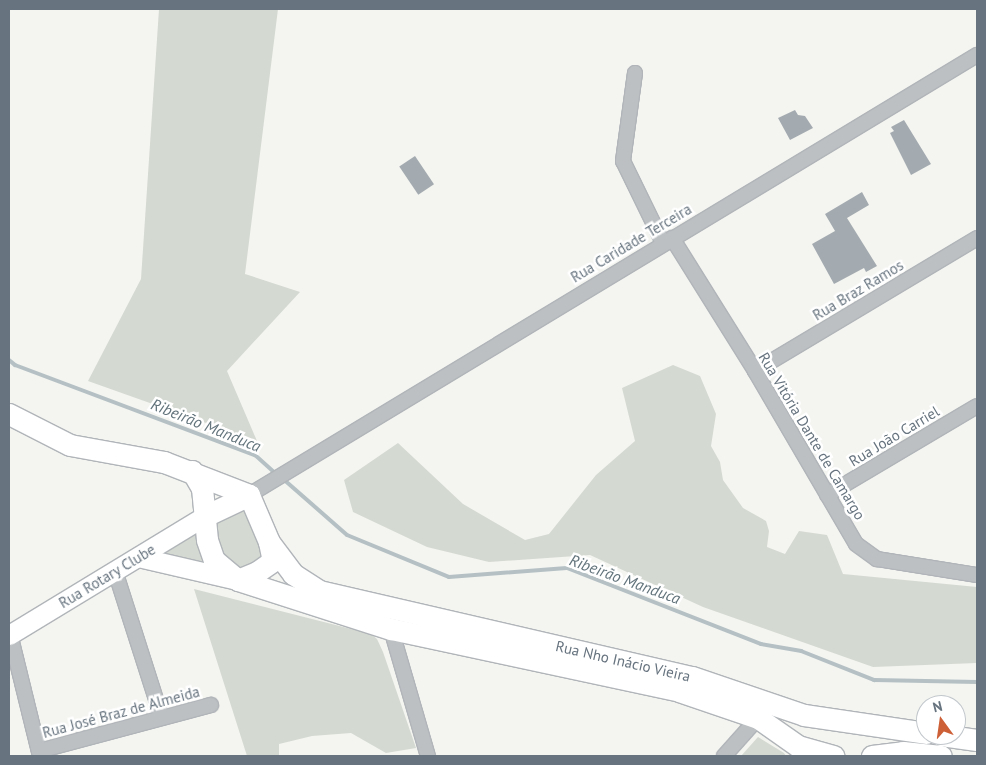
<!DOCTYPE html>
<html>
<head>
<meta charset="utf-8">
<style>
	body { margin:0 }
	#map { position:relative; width:986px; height:765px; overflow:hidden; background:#f4f5f1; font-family:"PT Sans",sans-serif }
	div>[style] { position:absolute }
	.green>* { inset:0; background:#d4d9d1 }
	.stream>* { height:4px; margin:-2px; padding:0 2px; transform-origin:2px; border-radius:2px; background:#b5c0c4 }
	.building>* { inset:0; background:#a4abb0; transform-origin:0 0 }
	.roads { filter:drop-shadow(1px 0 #b1b5b9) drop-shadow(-1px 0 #b1b5b9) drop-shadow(0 1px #b1b5b9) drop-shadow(0 -1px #b1b5b9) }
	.street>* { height:14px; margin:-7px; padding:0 7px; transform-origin:7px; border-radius:7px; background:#bcc0c3 }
	.secondary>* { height:19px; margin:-9.5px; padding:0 9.5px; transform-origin:9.5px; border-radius:9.5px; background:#fff }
	.primary>* { height:21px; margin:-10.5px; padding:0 10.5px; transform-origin:10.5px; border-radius:10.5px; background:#fff }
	span { translate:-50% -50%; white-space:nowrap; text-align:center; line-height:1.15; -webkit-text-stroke:5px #fff; paint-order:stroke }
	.street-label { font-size:15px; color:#67747f }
	.water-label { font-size:16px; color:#63747c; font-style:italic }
	.frame { position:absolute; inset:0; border:10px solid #67747f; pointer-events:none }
	.north { position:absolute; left:916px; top:695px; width:50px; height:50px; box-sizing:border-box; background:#fff; border:1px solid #c2c7cc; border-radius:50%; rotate:346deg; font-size:14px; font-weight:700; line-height:20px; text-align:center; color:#67747f }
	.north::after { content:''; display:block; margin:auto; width:18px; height:22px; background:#ce6038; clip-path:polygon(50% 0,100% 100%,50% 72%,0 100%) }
</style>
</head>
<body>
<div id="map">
	<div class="green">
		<div style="clip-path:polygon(159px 9px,278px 9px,245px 274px,300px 292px,227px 371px,257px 441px,88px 381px,141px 279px)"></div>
		<div style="clip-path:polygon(673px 365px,700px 376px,716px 414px,711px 446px,720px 462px,723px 480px,743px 508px,766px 521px,769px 531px,767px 547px,785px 554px,799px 531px,827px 535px,843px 574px,977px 587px,977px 663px,873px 667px,703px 607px,590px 555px,489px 562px,427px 547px,353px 512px,344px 480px,398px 443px,463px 504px,525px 540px,549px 534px,596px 475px,635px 441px,622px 388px)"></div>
		<div style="clip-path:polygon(240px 509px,246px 512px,258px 535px,262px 558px,237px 570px,215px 548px,214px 524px,225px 514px)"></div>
		<div style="clip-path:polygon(197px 529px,197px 545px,213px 567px,159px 552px)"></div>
		<div style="clip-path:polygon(194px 589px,371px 634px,377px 639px,383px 652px,416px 748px,386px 753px,351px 733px,312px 736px,279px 744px,279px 756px,247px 756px)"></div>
		<div style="clip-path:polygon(758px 737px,784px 753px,786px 756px,741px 756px)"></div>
	</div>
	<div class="stream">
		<div style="left:9px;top:360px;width:8px;rotate:40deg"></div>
		<div style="left:15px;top:365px;width:256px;rotate:20.6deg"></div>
		<div style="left:255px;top:455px;width:28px;rotate:42deg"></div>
		<div style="left:282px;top:478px;width:86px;rotate:41.2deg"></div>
		<div style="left:347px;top:535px;width:110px;rotate:22.4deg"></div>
		<div style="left:449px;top:577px;width:118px;rotate:-4.4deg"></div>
		<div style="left:567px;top:568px;width:208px;rotate:21.4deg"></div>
		<div style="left:761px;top:644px;width:41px;rotate:9.9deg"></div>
		<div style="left:801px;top:651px;width:79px;rotate:21.7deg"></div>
		<div style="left:874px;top:680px;width:103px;rotate:1.1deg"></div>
	</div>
	<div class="building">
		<div style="clip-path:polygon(795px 110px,798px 115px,805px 116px,813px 128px,790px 140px,778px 118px)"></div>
		<div style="clip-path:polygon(904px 120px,931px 164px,911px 175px,890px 133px,894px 131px,891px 127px)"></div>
		<div style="left:415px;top:156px;width:34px;height:19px;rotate:56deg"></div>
		<div style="clip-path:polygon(862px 192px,869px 205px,847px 218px,877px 266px,866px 272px,864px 268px,834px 284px,812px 244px,835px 231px,825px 214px)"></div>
	</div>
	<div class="roads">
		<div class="street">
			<div style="left:635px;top:73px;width:89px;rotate:97.8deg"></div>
			<div style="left:623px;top:161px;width:91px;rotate:64deg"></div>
			<div style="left:672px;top:238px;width:157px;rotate:58deg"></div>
			<div style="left:755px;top:371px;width:200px;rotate:59.7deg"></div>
			<div style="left:856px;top:544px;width:26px;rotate:36deg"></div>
			<div style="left:877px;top:559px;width:101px;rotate:9.1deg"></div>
			<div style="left:755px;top:371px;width:259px;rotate:-30.9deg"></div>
			<div style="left:249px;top:495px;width:851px;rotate:-31.15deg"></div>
			<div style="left:827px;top:495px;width:174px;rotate:-30.7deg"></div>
			<div style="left:115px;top:571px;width:154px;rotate:72.3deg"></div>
			<div style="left:391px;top:629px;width:132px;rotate:73.8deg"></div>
			<div style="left:10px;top:634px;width:126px;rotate:76.2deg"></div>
			<div style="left:39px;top:751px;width:178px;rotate:-15deg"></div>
			<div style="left:724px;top:756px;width:51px;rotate:-48.2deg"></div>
		</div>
		<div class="secondary">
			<div style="left:138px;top:557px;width:103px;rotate:13deg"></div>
			<div style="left:9px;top:635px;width:229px;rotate:-31.3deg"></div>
		</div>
		<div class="primary">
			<div style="left:9px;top:414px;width:68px;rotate:26.9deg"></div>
			<div style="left:70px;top:445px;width:96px;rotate:10.3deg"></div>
			<div style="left:164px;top:462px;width:91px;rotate:21.2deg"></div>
			<div style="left:249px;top:495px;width:51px;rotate:66.9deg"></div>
			<div style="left:269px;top:542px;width:40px;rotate:53deg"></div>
			<div style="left:293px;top:574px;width:31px;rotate:33deg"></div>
			<div style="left:319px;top:591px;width:383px;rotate:13deg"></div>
			<div style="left:692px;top:677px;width:118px;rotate:18.7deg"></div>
			<div style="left:804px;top:715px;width:123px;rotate:8.4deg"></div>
			<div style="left:192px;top:471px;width:20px;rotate:60deg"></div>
			<div style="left:202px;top:488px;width:52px;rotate:84.5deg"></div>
			<div style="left:207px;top:540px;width:21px;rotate:71deg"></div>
			<div style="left:214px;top:560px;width:31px;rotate:40deg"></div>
			<div style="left:238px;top:580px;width:161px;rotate:17.8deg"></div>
			<div style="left:391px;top:629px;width:295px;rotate:12.1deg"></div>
			<div style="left:679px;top:691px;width:83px;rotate:18.9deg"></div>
			<div style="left:758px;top:718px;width:49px;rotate:35deg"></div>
			<div style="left:798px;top:746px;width:37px;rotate:16deg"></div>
			<div style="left:205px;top:516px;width:49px;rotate:-25.5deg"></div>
			<div style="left:238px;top:580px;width:21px;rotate:-23deg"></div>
			<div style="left:257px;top:572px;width:19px;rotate:-35deg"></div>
			<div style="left:273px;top:561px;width:19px;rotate:-102deg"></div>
			<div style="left:941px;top:735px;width:36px;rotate:8deg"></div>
			<div style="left:872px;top:756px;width:31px;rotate:-7deg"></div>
			<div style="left:903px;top:752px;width:38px;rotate:6deg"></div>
		</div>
	</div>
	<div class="street-label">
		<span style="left:631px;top:243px;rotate:-31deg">Rua Caridade Terceira</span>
		<span style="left:858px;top:290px;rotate:-31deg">Rua Braz Ramos</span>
		<span style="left:812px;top:436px;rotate:59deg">Rua Vitória Dante de Camargo</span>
		<span style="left:894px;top:436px;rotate:-31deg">Rua João Carriel</span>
		<span style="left:107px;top:576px;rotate:-31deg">Rua Rotary Clube</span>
		<span style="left:623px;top:661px;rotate:13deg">Rua Nho Inácio Vieira</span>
		<span style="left:121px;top:712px;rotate:-15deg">Rua José Braz de Almeida</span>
	</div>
	<div class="water-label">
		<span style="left:206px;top:425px;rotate:22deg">Ribeirão Manduca</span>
		<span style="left:625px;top:579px;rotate:20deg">Ribeirão Manduca</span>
	</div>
	<div class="frame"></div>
	<div class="north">N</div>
</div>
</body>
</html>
